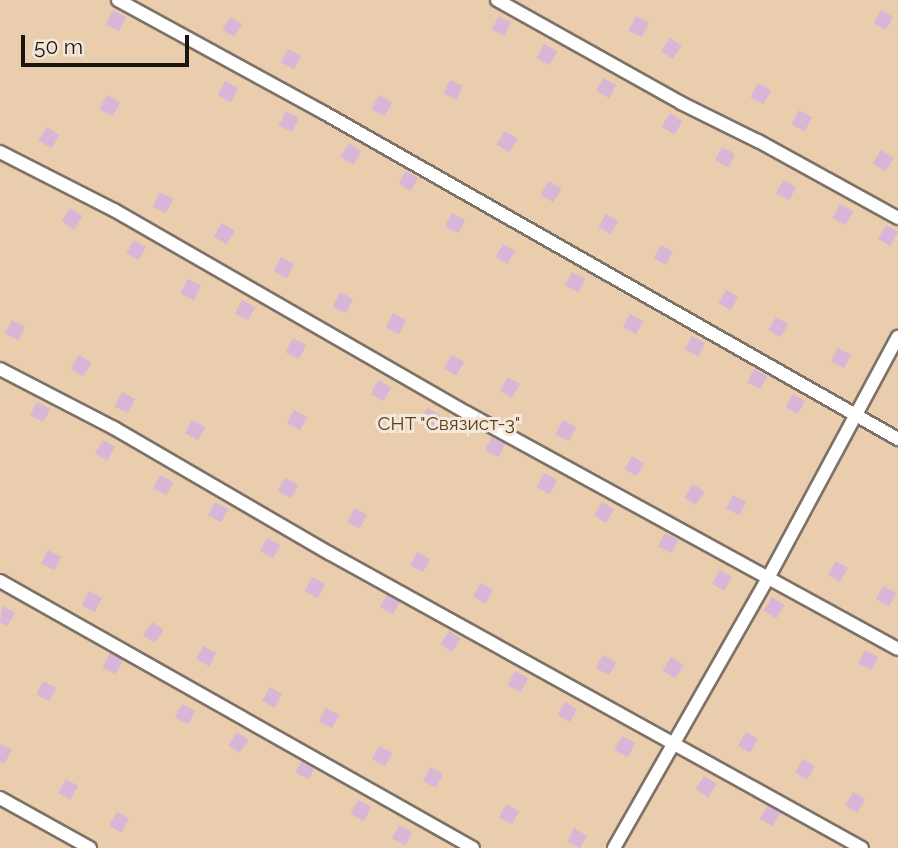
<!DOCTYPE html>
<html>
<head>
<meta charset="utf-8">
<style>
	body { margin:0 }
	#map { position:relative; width:898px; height:848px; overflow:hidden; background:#f3e8db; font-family:Raleway,sans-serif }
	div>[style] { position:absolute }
	.green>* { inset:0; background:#e9cdac; transform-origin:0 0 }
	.building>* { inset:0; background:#d8b6d8; transform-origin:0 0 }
	.roads { filter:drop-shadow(2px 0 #7c7267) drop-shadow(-2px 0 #7c7267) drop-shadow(0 2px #7c7267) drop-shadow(0 -2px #7c7267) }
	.lane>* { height:12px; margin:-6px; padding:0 6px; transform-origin:6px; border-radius:6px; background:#fff }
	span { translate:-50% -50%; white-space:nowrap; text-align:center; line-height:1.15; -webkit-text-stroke:6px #f3e8db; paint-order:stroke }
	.park-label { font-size:19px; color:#5e3f13 }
	.scale { position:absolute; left:21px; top:35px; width:168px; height:32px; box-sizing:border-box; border:4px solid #181410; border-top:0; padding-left:9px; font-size:21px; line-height:24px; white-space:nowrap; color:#181410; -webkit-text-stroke:5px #f3e8db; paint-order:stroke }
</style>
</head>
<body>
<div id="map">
	<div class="green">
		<div style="left:0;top:0;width:898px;height:848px"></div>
	</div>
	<div class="building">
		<div style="left:113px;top:10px;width:15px;height:16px;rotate:28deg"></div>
		<div style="left:881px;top:10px;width:14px;height:15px;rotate:30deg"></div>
		<div style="left:499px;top:16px;width:14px;height:15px;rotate:30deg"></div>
		<div style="left:636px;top:16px;width:15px;height:16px;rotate:28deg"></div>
		<div style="left:230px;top:17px;width:14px;height:15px;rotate:30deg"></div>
		<div style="left:670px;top:38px;width:14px;height:16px;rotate:34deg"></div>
		<div style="left:544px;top:44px;width:15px;height:16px;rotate:28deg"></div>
		<div style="left:288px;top:49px;width:15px;height:15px;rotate:28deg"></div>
		<div style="left:603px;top:78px;width:15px;height:15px;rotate:28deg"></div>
		<div style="left:450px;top:80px;width:14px;height:15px;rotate:25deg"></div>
		<div style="left:225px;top:81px;width:15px;height:16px;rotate:28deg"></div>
		<div style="left:758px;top:83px;width:15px;height:16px;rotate:28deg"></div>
		<div style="left:107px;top:95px;width:15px;height:16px;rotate:28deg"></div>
		<div style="left:379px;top:95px;width:15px;height:16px;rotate:28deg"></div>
		<div style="left:799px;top:110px;width:15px;height:16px;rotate:28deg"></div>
		<div style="left:286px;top:111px;width:15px;height:16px;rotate:28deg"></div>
		<div style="left:670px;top:113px;width:15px;height:16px;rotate:32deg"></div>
		<div style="left:47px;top:127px;width:15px;height:16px;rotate:32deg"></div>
		<div style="left:505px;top:131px;width:15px;height:16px;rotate:32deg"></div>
		<div style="left:349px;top:143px;width:15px;height:16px;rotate:32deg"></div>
		<div style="left:722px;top:147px;width:15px;height:15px;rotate:28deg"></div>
		<div style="left:881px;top:150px;width:15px;height:16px;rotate:32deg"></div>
		<div style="left:406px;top:171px;width:14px;height:15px;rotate:30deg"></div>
		<div style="left:783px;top:180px;width:15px;height:15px;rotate:28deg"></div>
		<div style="left:549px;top:181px;width:15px;height:16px;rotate:32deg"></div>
		<div style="left:160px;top:192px;width:15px;height:16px;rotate:28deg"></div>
		<div style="left:840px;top:204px;width:15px;height:16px;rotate:28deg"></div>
		<div style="left:70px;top:208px;width:15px;height:16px;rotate:32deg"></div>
		<div style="left:452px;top:213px;width:15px;height:15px;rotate:28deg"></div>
		<div style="left:606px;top:214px;width:14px;height:15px;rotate:30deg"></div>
		<div style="left:222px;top:223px;width:15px;height:16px;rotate:32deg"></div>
		<div style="left:886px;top:225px;width:14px;height:16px;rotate:30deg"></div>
		<div style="left:134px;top:240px;width:14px;height:15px;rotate:30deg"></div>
		<div style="left:503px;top:244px;width:14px;height:15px;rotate:30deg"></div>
		<div style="left:661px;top:245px;width:14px;height:15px;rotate:30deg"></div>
		<div style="left:281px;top:257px;width:15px;height:16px;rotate:28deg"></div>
		<div style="left:572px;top:272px;width:15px;height:15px;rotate:28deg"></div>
		<div style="left:188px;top:279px;width:15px;height:16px;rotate:28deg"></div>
		<div style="left:726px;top:290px;width:14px;height:15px;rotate:30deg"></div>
		<div style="left:340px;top:292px;width:15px;height:16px;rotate:28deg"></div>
		<div style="left:242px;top:300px;width:15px;height:15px;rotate:28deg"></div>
		<div style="left:393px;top:313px;width:15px;height:16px;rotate:28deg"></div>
		<div style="left:630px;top:314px;width:15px;height:15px;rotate:28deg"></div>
		<div style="left:776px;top:317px;width:14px;height:15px;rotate:30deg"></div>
		<div style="left:12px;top:320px;width:15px;height:15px;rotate:28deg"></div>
		<div style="left:692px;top:336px;width:15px;height:15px;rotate:28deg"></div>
		<div style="left:293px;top:338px;width:15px;height:16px;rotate:28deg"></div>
		<div style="left:838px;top:348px;width:15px;height:15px;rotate:28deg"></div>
		<div style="left:79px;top:355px;width:15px;height:16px;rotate:32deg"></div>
		<div style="left:452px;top:355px;width:14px;height:16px;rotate:30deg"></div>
		<div style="left:754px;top:369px;width:15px;height:15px;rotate:28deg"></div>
		<div style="left:508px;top:377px;width:14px;height:16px;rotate:30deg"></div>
		<div style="left:378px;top:380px;width:15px;height:16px;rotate:28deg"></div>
		<div style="left:122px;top:392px;width:15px;height:16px;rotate:28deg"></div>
		<div style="left:793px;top:394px;width:14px;height:15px;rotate:30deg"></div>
		<div style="left:37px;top:402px;width:15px;height:15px;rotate:28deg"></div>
		<div style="left:427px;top:408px;width:15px;height:16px;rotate:28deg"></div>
		<div style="left:294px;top:410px;width:15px;height:15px;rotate:28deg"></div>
		<div style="left:192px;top:420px;width:15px;height:15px;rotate:28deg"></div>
		<div style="left:563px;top:420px;width:15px;height:16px;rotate:28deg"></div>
		<div style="left:492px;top:437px;width:15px;height:15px;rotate:28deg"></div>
		<div style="left:103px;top:440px;width:14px;height:16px;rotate:30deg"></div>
		<div style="left:632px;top:456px;width:14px;height:15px;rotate:30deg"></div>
		<div style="left:544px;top:473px;width:15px;height:16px;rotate:28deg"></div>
		<div style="left:160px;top:475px;width:15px;height:15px;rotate:28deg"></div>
		<div style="left:285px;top:478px;width:15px;height:15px;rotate:28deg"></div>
		<div style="left:693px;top:484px;width:14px;height:16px;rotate:34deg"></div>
		<div style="left:733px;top:495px;width:15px;height:15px;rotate:28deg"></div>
		<div style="left:215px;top:502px;width:15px;height:15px;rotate:28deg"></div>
		<div style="left:602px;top:502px;width:14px;height:16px;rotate:30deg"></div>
		<div style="left:355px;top:508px;width:14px;height:16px;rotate:30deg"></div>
		<div style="left:665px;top:533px;width:15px;height:15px;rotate:28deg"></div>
		<div style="left:267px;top:538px;width:15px;height:15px;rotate:28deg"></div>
		<div style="left:48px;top:550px;width:15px;height:15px;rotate:28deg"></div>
		<div style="left:417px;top:552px;width:15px;height:15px;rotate:28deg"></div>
		<div style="left:836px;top:561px;width:14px;height:16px;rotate:30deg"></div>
		<div style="left:720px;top:570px;width:14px;height:16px;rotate:30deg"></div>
		<div style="left:312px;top:577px;width:15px;height:16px;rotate:28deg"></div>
		<div style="left:481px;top:583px;width:14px;height:16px;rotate:30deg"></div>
		<div style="left:883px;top:586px;width:15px;height:15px;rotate:28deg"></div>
		<div style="left:89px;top:591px;width:15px;height:16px;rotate:28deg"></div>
		<div style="left:387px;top:594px;width:15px;height:15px;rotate:28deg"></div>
		<div style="left:772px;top:597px;width:15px;height:16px;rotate:32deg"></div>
		<div style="clip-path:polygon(2px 606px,15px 613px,7px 626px,0 622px)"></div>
		<div style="left:152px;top:622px;width:14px;height:16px;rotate:34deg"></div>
		<div style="left:449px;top:631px;width:14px;height:16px;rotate:34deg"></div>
		<div style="left:203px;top:646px;width:15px;height:15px;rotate:28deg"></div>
		<div style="left:865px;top:650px;width:15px;height:15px;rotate:28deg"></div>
		<div style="left:110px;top:653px;width:15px;height:16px;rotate:28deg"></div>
		<div style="left:603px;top:655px;width:15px;height:15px;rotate:28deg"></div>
		<div style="left:671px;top:657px;width:15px;height:16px;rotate:32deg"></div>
		<div style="left:515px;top:671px;width:15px;height:16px;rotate:28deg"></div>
		<div style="left:43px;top:681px;width:15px;height:15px;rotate:28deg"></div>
		<div style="left:270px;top:687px;width:14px;height:16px;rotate:30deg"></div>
		<div style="left:565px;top:702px;width:14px;height:15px;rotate:30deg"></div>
		<div style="left:182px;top:704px;width:15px;height:15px;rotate:28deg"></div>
		<div style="left:326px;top:708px;width:15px;height:15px;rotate:28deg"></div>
		<div style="left:237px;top:732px;width:14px;height:16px;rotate:34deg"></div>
		<div style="left:746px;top:732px;width:14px;height:16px;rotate:30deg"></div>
		<div style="left:622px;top:736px;width:15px;height:16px;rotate:28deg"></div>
		<div style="clip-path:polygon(0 744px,12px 750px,4px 764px,0 761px)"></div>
		<div style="left:379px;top:746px;width:15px;height:15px;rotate:28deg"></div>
		<div style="left:303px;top:758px;width:15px;height:16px;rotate:28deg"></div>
		<div style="left:803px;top:759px;width:14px;height:16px;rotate:30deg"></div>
		<div style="left:431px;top:767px;width:14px;height:16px;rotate:30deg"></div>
		<div style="left:704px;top:776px;width:15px;height:16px;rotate:32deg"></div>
		<div style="left:66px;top:779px;width:14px;height:16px;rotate:30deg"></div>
		<div style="left:853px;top:792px;width:14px;height:16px;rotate:30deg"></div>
		<div style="left:358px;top:800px;width:15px;height:16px;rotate:28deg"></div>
		<div style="left:506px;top:804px;width:15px;height:15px;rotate:28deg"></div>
		<div style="left:768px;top:805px;width:15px;height:16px;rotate:32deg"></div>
		<div style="left:117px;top:812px;width:14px;height:16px;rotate:30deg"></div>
		<div style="left:399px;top:825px;width:15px;height:15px;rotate:28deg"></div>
		<div style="clip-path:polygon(574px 828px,587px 836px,580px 848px,567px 842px)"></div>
	</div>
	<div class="roads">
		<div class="lane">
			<div style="left:118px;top:0;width:231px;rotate:28.7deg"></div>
			<div style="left:321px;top:111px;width:664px;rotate:29.62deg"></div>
			<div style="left:497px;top:0;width:211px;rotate:29.2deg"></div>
			<div style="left:681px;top:103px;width:86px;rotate:26.3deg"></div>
			<div style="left:758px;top:141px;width:160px;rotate:28.8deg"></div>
			<div style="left:0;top:152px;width:128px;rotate:27deg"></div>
			<div style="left:114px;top:210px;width:407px;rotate:29.9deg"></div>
			<div style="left:467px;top:413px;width:491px;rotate:28.7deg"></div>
			<div style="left:0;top:369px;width:128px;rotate:27.4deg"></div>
			<div style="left:114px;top:428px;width:249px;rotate:30.2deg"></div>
			<div style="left:329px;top:553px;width:609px;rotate:28.96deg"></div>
			<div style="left:0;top:581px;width:543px;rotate:29.44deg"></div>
			<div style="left:0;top:798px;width:103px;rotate:29.1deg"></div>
			<div style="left:614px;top:848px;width:311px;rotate:-60.3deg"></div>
			<div style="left:768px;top:578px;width:274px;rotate:-61.7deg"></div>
		</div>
	</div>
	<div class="park-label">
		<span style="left:449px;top:424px">СНТ "Связист-3"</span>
	</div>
	<div class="scale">50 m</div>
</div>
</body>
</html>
